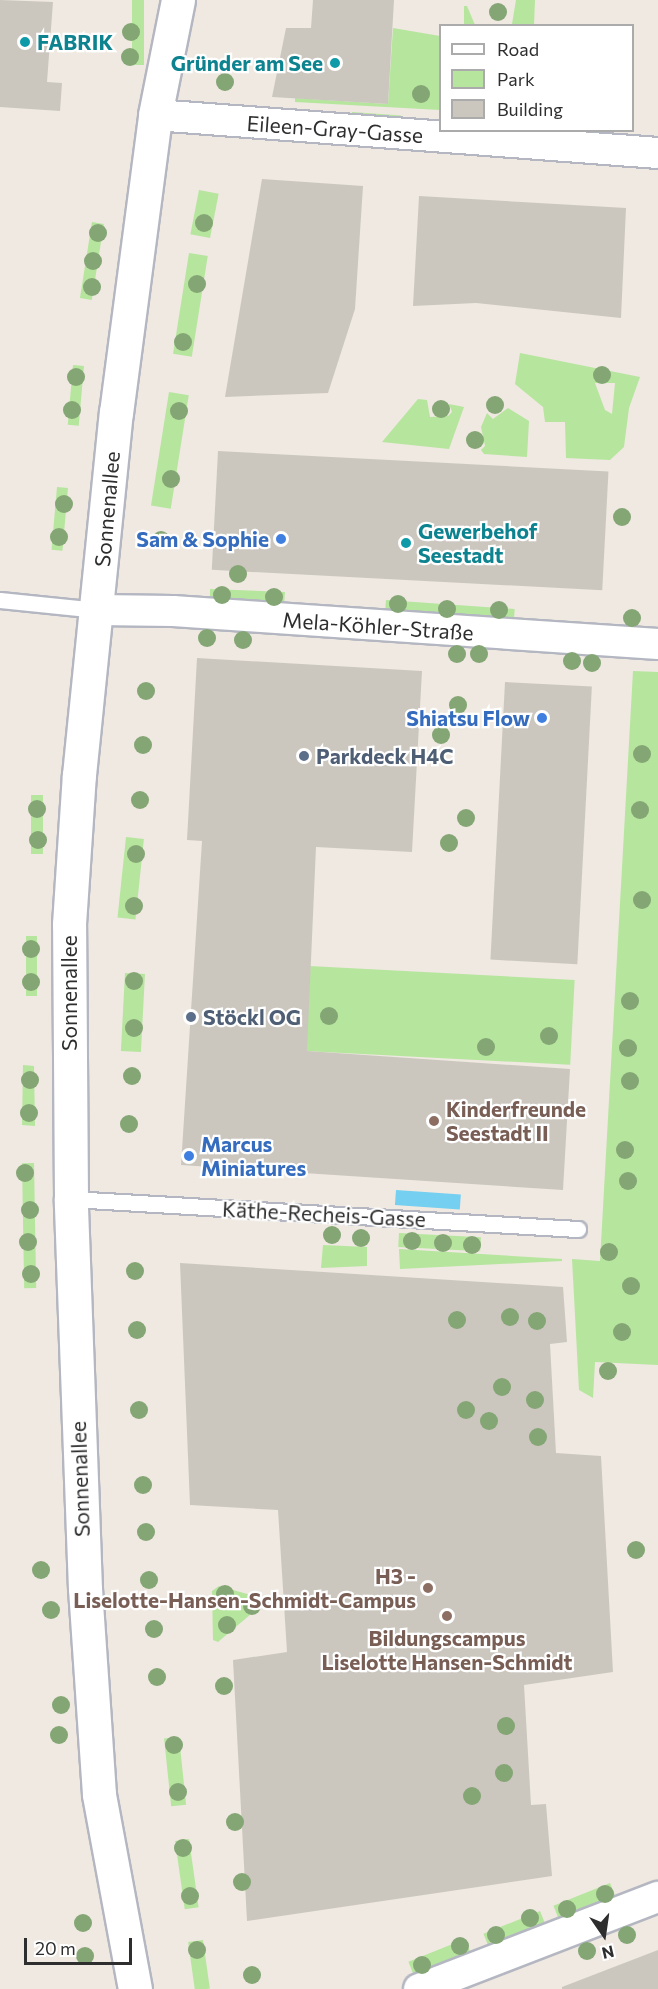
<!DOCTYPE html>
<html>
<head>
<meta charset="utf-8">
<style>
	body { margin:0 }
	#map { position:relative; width:658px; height:1989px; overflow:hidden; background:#efe9e1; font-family:Commissioner,sans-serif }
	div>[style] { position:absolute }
	.green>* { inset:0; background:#b6e59e; transform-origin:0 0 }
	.water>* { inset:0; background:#75cff0; transform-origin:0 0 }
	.building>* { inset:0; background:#cbc7bf; transform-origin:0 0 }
	.roads { filter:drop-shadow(2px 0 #b4b7c1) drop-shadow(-2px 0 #b4b7c1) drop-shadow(0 2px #b4b7c1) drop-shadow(0 -2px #b4b7c1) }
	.lane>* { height:15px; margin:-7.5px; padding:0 7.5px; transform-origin:7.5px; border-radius:7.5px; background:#fff }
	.street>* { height:30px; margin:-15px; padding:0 15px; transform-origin:15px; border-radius:15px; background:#fff }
	.secondary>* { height:33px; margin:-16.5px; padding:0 16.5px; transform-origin:16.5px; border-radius:16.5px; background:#fff }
	.trees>* { width:18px; height:18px; margin:-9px; border-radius:50%; background:#84a574 }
	.dots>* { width:16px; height:16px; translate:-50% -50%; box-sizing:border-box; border:3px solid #fff; border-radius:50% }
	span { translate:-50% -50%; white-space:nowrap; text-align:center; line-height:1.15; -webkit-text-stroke:4.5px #fff; paint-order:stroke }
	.culture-label { font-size:21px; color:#0d838f; font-weight:700 }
	.left { translate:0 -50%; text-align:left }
	.right { translate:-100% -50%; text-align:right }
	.street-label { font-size:21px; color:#2e2e2e }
	.shop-label { font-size:21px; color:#366cbe; font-weight:700 }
	.service-label { font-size:21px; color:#4e5e75; font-weight:700 }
	.education-label { font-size:21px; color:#785e54; font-weight:700 }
	.legend { position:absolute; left:439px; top:24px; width:195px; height:108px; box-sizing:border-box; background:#fff; border:2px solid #ababab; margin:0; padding:8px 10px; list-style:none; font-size:18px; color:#2e2e2e }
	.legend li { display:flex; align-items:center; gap:12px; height:30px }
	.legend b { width:30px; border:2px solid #ababab }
	.north { position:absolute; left:574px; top:1905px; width:60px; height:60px; -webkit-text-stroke:4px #fff; paint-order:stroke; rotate:167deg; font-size:16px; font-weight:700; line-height:24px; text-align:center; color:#2e2e2e }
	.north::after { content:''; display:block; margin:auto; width:21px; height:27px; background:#2e2e2e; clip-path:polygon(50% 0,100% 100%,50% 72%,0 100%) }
	.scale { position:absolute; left:24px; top:1938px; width:108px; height:27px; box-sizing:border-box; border:3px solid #2e2e2e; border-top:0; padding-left:8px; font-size:18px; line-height:21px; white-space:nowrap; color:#2e2e2e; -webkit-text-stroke:4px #fff; paint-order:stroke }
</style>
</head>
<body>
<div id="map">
	<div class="green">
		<div style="left:132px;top:0;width:12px;height:65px"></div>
		<div style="clip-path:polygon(516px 0,535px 0,534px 25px,503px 25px,512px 24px)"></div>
		<div style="clip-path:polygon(464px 6px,467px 6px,475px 25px,464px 25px)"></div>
		<div style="clip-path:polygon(393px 28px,440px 36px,440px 110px,295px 102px,295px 98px,388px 104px)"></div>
		<div style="left:352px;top:112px;width:49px;height:15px;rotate:4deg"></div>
		<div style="left:199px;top:190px;width:20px;height:45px;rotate:11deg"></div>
		<div style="left:92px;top:222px;width:12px;height:77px;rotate:9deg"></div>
		<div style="left:189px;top:253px;width:19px;height:102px;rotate:9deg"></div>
		<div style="clip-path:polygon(evenodd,520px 353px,640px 377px,629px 408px,624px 447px,610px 460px,566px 458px,565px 422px,545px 422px,543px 407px,515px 384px,520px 353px,595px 383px,615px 383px,612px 414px,605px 410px,595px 383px)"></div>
		<div style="left:73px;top:365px;width:11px;height:60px;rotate:5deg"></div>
		<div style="left:169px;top:392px;width:20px;height:115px;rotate:9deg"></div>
		<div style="clip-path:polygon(418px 399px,427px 400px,430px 417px,448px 416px,452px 412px,449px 404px,464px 407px,449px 449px,382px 442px)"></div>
		<div style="clip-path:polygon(508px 408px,529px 421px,527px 457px,484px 454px,481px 450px,485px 446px,481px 427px,487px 413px,493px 419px)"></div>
		<div style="left:57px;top:487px;width:11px;height:63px;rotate:5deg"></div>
		<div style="clip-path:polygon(210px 589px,285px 592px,284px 605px,210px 600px)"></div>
		<div style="left:386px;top:600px;width:129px;height:11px;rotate:4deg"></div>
		<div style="clip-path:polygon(633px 671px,658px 672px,658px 1365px,595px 1362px,593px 1398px,579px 1390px,572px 1259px,600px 1261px)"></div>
		<div style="left:31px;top:795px;width:12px;height:59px"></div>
		<div style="left:126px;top:837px;width:18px;height:81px;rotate:6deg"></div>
		<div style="left:26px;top:936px;width:11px;height:60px"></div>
		<div style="left:309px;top:966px;width:266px;height:85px;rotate:3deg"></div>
		<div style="left:125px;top:973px;width:20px;height:78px;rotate:3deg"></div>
		<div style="clip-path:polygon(23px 1065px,34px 1066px,35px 1126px,22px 1125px)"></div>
		<div style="left:34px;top:1163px;width:125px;height:12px;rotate:89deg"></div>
		<div style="left:399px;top:1233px;width:82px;height:14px;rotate:3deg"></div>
		<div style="clip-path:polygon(323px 1245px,367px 1247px,367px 1266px,321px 1268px)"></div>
		<div style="clip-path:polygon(399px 1249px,562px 1259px,562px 1261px,400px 1269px)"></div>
		<div style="clip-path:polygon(219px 1586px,261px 1598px,265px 1602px,218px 1642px,213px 1640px,212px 1591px)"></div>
		<div style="left:179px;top:1737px;width:68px;height:15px;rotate:84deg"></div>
		<div style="left:189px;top:1839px;width:69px;height:14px;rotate:82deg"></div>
		<div style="left:610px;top:1883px;width:16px;height:61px;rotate:68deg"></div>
		<div style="left:540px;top:1911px;width:16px;height:61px;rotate:68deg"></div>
		<div style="left:465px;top:1939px;width:16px;height:61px;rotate:68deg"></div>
		<div style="left:203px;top:1940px;width:49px;height:15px;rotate:82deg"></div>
	</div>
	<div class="water">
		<div style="left:396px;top:1190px;width:65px;height:15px;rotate:4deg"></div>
	</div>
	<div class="building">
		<div style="clip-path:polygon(0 0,53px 2px,47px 82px,62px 83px,60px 111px,0 107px)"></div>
		<div style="clip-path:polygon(313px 0,394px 0,388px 104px,272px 97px,286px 28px,311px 28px)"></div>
		<div style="clip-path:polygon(262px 179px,363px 186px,355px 309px,328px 393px,225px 397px)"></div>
		<div style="clip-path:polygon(419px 196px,626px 208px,621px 318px,476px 303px,413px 306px)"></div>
		<div style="left:218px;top:451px;width:391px;height:119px;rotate:3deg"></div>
		<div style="clip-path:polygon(197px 658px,422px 671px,412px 852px,316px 847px,307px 1051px,570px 1069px,563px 1190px,181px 1165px,202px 841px,187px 840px)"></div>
		<div style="left:505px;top:682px;width:87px;height:278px;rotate:3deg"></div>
		<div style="clip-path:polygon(180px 1263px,563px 1287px,567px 1342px,550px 1344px,556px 1453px,601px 1456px,613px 1672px,524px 1685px,531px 1805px,546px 1804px,552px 1876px,247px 1921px,233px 1660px,287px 1652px,278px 1510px,190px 1505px)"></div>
		<div style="clip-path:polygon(658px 1950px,658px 1989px,562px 1989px,562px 1987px)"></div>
	</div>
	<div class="roads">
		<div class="lane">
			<div style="left:0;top:600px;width:98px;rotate:5.9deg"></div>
			<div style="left:71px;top:1199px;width:508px;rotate:3.39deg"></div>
		</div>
		<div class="street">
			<div style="left:155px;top:115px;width:504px;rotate:4.32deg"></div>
			<div style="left:97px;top:610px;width:76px;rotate:0.8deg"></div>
			<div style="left:173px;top:611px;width:486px;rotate:3.9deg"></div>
			<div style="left:419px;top:1989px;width:256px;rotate:-21.1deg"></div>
		</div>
		<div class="secondary">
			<div style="left:135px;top:1989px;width:198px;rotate:-100.5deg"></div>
			<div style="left:99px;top:1794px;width:205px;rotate:-93.9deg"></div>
			<div style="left:85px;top:1589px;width:390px;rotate:-92.1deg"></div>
			<div style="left:71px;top:1199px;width:275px;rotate:-90.4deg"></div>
			<div style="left:69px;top:924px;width:149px;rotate:-86.2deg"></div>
			<div style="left:79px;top:775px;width:364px;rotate:-84.2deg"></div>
			<div style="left:116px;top:413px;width:301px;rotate:-82.5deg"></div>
			<div style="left:155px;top:115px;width:117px;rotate:-78.7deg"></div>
		</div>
	</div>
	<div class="trees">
		<div style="left:498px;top:12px"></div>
		<div style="left:131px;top:32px"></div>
		<div style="left:130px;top:57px"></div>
		<div style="left:225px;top:82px"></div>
		<div style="left:421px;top:94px"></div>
		<div style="left:204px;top:223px"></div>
		<div style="left:98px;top:233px"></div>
		<div style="left:93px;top:261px"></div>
		<div style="left:197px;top:284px"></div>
		<div style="left:92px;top:287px"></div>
		<div style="left:183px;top:342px"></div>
		<div style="left:602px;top:375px"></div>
		<div style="left:76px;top:377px"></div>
		<div style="left:495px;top:405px"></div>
		<div style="left:441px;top:409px"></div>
		<div style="left:72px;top:410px"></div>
		<div style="left:179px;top:411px"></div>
		<div style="left:475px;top:440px"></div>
		<div style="left:171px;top:479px"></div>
		<div style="left:64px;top:504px"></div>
		<div style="left:622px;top:517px"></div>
		<div style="left:59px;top:537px"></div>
		<div style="left:161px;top:540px"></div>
		<div style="left:238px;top:574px"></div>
		<div style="left:222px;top:595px"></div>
		<div style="left:274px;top:597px"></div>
		<div style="left:398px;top:604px"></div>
		<div style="left:447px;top:609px"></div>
		<div style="left:499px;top:610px"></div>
		<div style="left:632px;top:618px"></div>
		<div style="left:207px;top:638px"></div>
		<div style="left:243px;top:640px"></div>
		<div style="left:457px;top:654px"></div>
		<div style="left:479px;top:654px"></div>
		<div style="left:572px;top:661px"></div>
		<div style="left:592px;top:663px"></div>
		<div style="left:146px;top:691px"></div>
		<div style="left:458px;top:705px"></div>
		<div style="left:441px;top:735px"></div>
		<div style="left:143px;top:745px"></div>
		<div style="left:642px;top:754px"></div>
		<div style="left:140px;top:800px"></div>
		<div style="left:37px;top:809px"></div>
		<div style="left:640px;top:810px"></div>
		<div style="left:466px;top:818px"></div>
		<div style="left:38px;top:840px"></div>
		<div style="left:449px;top:843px"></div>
		<div style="left:136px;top:854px"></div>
		<div style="left:642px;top:900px"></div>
		<div style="left:134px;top:906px"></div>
		<div style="left:31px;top:949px"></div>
		<div style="left:134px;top:981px"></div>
		<div style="left:31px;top:982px"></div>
		<div style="left:630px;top:1001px"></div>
		<div style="left:329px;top:1016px"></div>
		<div style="left:134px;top:1028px"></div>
		<div style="left:549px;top:1036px"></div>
		<div style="left:486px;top:1047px"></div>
		<div style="left:628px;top:1048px"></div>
		<div style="left:132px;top:1076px"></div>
		<div style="left:30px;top:1080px"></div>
		<div style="left:630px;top:1081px"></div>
		<div style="left:29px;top:1113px"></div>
		<div style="left:129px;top:1124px"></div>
		<div style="left:625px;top:1150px"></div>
		<div style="left:25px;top:1173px"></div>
		<div style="left:628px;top:1181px"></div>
		<div style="left:30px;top:1210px"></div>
		<div style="left:332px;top:1235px"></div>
		<div style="left:361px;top:1238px"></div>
		<div style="left:412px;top:1241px"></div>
		<div style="left:28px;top:1242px"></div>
		<div style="left:443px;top:1243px"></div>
		<div style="left:472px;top:1245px"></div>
		<div style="left:609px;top:1252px"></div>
		<div style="left:135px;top:1271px"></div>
		<div style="left:31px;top:1274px"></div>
		<div style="left:631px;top:1286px"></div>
		<div style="left:510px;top:1317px"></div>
		<div style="left:457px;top:1320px"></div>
		<div style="left:537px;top:1321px"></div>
		<div style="left:137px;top:1330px"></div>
		<div style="left:622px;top:1332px"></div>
		<div style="left:608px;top:1371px"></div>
		<div style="left:502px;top:1387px"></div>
		<div style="left:535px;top:1400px"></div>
		<div style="left:139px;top:1410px"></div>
		<div style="left:466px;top:1410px"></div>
		<div style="left:489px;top:1421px"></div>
		<div style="left:538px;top:1437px"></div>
		<div style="left:143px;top:1485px"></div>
		<div style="left:146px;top:1532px"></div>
		<div style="left:636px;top:1550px"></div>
		<div style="left:41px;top:1570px"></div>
		<div style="left:149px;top:1580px"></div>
		<div style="left:225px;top:1594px"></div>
		<div style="left:252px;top:1606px"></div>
		<div style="left:51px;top:1610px"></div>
		<div style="left:227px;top:1625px"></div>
		<div style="left:154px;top:1629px"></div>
		<div style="left:157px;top:1677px"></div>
		<div style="left:224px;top:1686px"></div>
		<div style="left:61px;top:1705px"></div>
		<div style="left:506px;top:1726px"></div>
		<div style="left:59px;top:1735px"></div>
		<div style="left:174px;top:1745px"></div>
		<div style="left:504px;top:1773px"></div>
		<div style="left:178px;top:1792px"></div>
		<div style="left:472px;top:1796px"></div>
		<div style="left:235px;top:1822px"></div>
		<div style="left:183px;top:1848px"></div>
		<div style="left:242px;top:1882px"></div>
		<div style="left:605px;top:1894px"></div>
		<div style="left:190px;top:1896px"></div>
		<div style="left:567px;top:1909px"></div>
		<div style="left:530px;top:1918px"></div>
		<div style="left:83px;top:1923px"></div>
		<div style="left:496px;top:1935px"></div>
		<div style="left:627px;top:1935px"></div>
		<div style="left:460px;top:1946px"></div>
		<div style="left:197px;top:1950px"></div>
		<div style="left:587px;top:1951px"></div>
		<div style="left:85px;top:1956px"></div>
		<div style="left:422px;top:1965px"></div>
		<div style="left:252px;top:1975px"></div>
	</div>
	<div class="dots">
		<div style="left:25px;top:42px;background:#0f9aa8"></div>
		<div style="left:335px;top:63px;background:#0f9aa8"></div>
		<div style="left:281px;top:539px;background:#3f7fe0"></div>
		<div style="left:406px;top:543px;background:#0f9aa8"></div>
		<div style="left:542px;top:718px;background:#3f7fe0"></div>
		<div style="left:304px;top:756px;background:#5c6f8a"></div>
		<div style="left:191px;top:1017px;background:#5c6f8a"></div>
		<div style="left:434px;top:1121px;background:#8d6e63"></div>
		<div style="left:189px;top:1156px;background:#3f7fe0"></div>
		<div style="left:428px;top:1588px;background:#8d6e63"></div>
		<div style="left:447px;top:1616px;background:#8d6e63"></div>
	</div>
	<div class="culture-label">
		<span class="left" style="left:37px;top:42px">FABRIK</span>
		<span class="right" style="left:323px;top:63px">Gründer am See</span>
		<span class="left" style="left:418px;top:543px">Gewerbehof<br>Seestadt</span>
	</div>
	<div class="street-label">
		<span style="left:335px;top:129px;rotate:4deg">Eileen-Gray-Gasse</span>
		<span style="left:107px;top:509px;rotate:-85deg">Sonnenallee</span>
		<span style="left:378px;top:626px;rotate:4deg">Mela-Köhler-Straße</span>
		<span style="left:69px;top:993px;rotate:-90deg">Sonnenallee</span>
		<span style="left:324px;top:1214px;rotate:3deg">Käthe-Recheis-Gasse</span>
		<span style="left:80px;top:1479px;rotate:-92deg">Sonnenallee</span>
	</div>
	<div class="shop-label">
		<span class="right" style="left:269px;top:539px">Sam &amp; Sophie</span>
		<span class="right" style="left:530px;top:718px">Shiatsu Flow</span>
		<span class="left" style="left:201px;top:1156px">Marcus<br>Miniatures</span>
	</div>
	<div class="service-label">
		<span class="left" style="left:316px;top:756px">Parkdeck H4C</span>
		<span class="left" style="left:203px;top:1017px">Stöckl OG</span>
	</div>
	<div class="education-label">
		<span class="left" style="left:446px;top:1121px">Kinderfreunde<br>Seestadt II</span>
		<span class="right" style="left:416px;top:1588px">H3 -<br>Liselotte-Hansen-Schmidt-Campus</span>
		<span style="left:447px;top:1650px">Bildungscampus<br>Liselotte Hansen-Schmidt</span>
	</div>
	<ul class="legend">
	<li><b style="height:8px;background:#fff"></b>Road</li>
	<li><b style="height:16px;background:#b6e59e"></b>Park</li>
	<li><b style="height:16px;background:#cbc7bf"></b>Building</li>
	</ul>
	<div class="north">N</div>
	<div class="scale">20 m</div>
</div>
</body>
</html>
